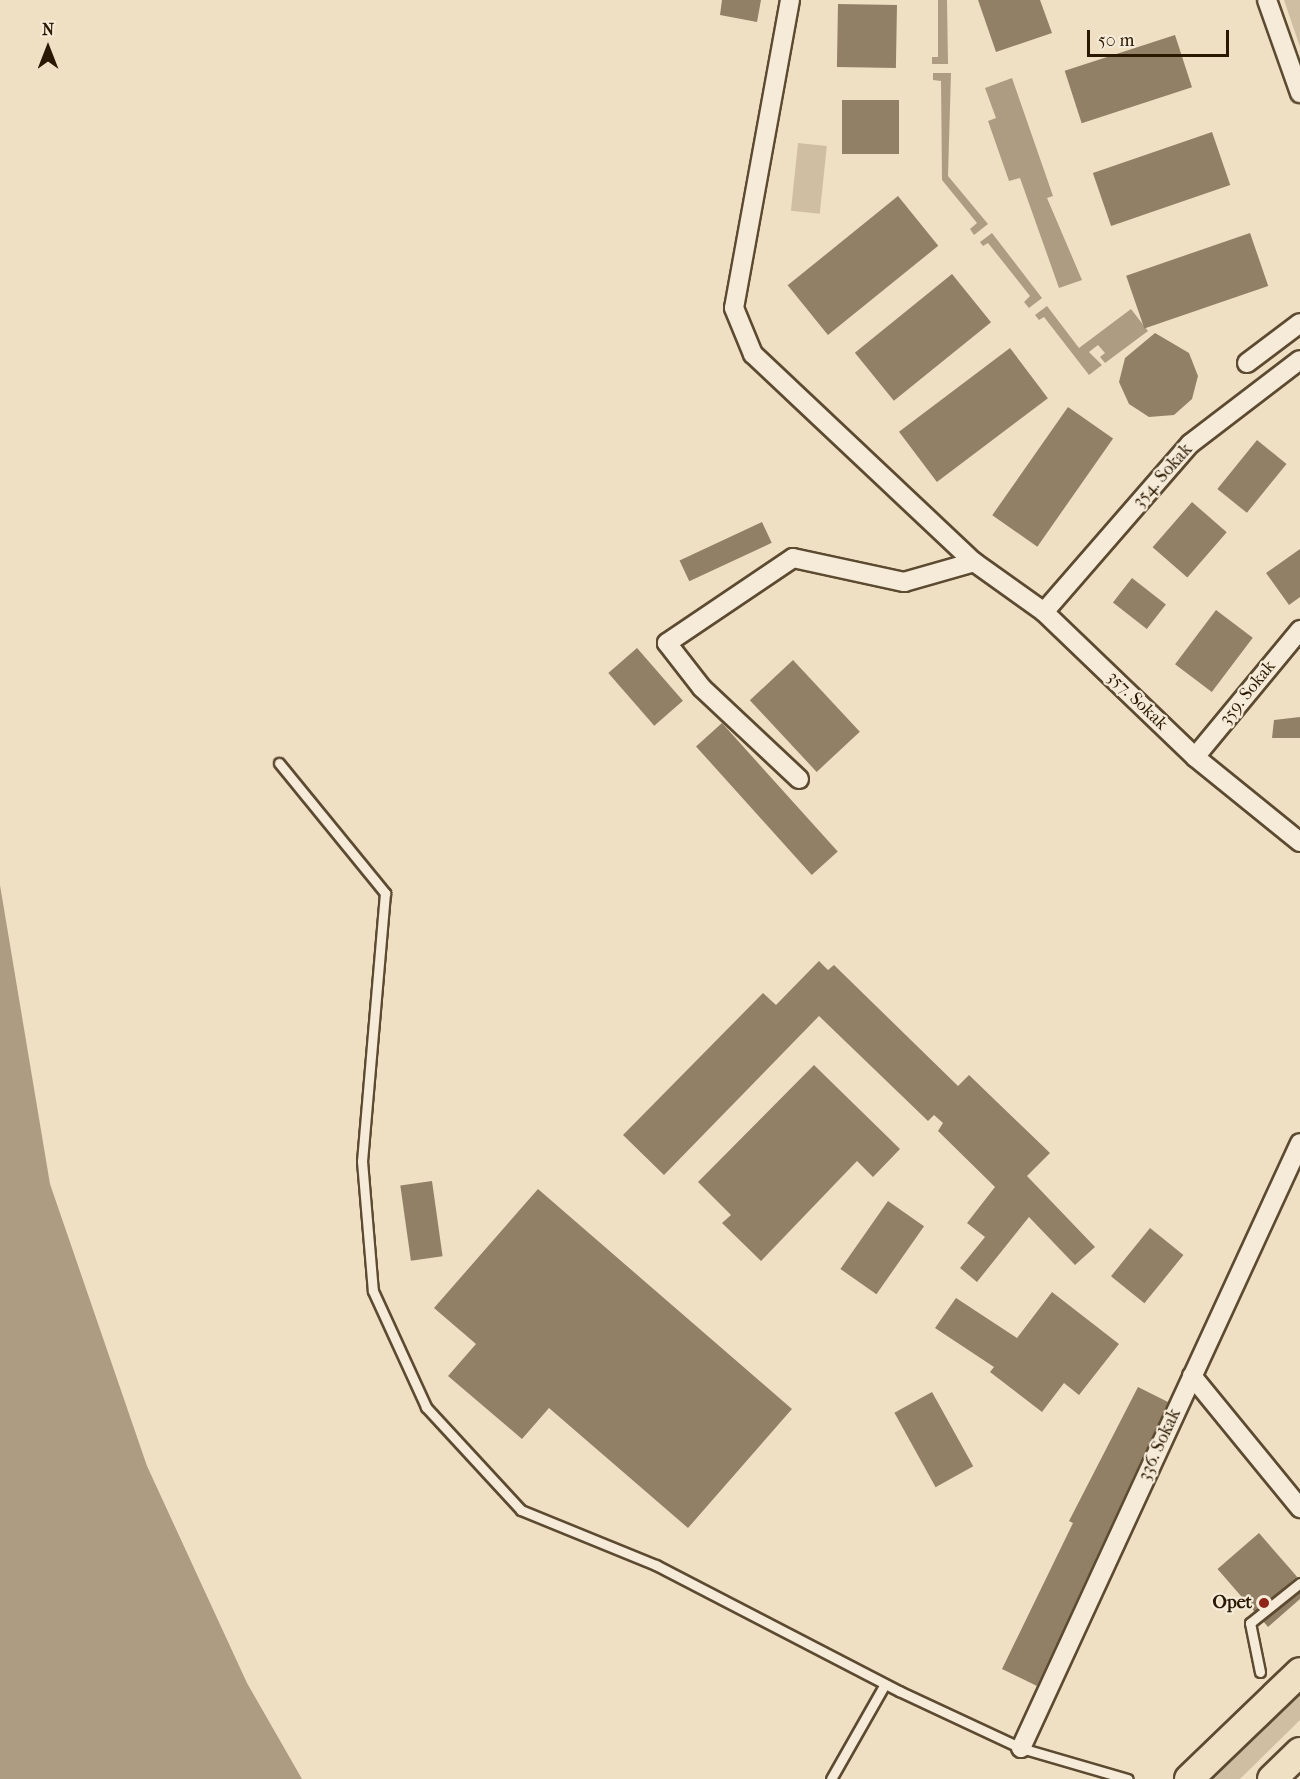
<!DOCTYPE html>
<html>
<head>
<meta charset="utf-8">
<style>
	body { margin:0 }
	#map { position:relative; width:1300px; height:1779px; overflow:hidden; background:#f0e0c3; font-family:"IM FELL French Canon",serif }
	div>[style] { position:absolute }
	.green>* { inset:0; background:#cfbea2; transform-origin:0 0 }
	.water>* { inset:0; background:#ad9c81 }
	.building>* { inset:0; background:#918065; transform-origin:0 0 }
	.roads { filter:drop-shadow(2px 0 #5c4a31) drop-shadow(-2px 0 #5c4a31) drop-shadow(0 2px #5c4a31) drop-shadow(0 -2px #5c4a31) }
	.service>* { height:9px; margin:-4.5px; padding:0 4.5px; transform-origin:4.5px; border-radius:4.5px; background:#f5ebd8 }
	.minor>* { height:18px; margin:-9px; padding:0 9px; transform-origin:9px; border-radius:9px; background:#f5ebd8 }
	.primary>* { height:28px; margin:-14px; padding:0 14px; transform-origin:14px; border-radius:14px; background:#f0e0c3 }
	.dots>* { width:16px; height:16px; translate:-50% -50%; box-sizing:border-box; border:3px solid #f5ebd8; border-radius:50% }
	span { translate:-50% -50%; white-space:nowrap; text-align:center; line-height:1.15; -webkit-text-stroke:4.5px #f5ebd8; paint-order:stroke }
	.street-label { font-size:18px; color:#2b1800 }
	.poi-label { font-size:18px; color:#2b1800; font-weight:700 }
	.right { translate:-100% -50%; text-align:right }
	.north { position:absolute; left:18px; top:18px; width:60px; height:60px; -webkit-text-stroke:4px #f5ebd8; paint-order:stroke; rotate:0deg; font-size:16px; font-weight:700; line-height:24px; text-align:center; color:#2b1800 }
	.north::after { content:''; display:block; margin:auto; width:21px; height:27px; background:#2b1800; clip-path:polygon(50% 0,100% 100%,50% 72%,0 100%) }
	.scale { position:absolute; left:1087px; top:30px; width:142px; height:27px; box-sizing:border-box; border:3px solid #2b1800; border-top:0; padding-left:8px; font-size:18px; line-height:21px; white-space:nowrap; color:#2b1800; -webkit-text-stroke:4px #f5ebd8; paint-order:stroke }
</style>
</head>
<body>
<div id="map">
	<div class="green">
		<div style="clip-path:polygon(1284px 0,1300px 0,1300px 47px)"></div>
		<div style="left:798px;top:143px;width:29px;height:68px;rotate:6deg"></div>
		<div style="clip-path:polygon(1300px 1694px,1300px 1720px,1240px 1779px,1211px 1779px)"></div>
	</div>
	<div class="water">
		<div style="clip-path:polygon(938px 0,947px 0,948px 64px,932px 64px,932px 57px,938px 57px)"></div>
		<div style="clip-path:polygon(933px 73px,951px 73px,948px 176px,988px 224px,974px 235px,970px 229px,977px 223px,942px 180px,941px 81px,933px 80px)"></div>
		<div style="clip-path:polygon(1012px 78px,1053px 196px,1047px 198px,1082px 280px,1059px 288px,1020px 178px,1009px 181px,988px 121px,996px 118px,985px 88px)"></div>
		<div style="clip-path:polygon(992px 233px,1042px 298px,1029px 308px,1024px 302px,1030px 296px,988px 243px,983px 246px,980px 242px)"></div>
		<div style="clip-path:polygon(1047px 306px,1079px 348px,1131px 309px,1148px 331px,1105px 363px,1100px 357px,1105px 353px,1098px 345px,1089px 352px,1102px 365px,1089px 375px,1044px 317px,1039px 320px,1035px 315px)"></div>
		<div style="clip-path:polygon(0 885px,50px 1184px,147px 1466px,247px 1683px,302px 1779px,0 1779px)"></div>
	</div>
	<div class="building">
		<div style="clip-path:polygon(722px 0,761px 0,757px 22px,720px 15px)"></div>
		<div style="clip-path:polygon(978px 0,1040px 0,1052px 33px,996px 52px)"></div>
		<div style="left:838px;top:4px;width:59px;height:63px;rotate:1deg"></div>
		<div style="left:1175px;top:35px;width:55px;height:116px;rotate:72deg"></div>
		<div style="left:899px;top:100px;width:54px;height:57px;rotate:90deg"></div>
		<div style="left:1212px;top:132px;width:56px;height:126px;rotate:71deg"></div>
		<div style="left:898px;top:196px;width:64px;height:142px;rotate:51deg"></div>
		<div style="left:1250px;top:233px;width:56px;height:131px;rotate:71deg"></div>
		<div style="left:952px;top:274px;width:62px;height:125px;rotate:51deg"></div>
		<div style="clip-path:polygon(1155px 333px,1189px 353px,1198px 376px,1192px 399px,1174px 415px,1149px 417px,1129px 404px,1119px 382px,1125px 358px)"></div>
		<div style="left:1010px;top:348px;width:63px;height:139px;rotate:53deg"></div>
		<div style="left:1068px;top:407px;width:55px;height:132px;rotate:35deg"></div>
		<div style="left:1257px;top:440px;width:38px;height:63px;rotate:39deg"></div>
		<div style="left:1192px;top:502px;width:46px;height:60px;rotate:41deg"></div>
		<div style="left:762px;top:522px;width:23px;height:91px;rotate:65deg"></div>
		<div style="clip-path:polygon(1300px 549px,1300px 597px,1289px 605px,1266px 573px)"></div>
		<div style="left:1132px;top:578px;width:43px;height:31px;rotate:38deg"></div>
		<div style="left:1216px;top:610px;width:46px;height:68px;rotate:37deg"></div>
		<div style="left:637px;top:648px;width:70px;height:38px;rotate:49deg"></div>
		<div style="left:793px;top:660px;width:98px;height:59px;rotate:47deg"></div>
		<div style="clip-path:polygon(1300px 717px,1300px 738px,1272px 738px,1274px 720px)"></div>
		<div style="left:722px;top:723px;width:173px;height:35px;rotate:48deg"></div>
		<div style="clip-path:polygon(819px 961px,828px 970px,834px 965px,958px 1086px,969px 1075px,1050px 1153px,1027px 1176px,1095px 1247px,1075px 1265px,1029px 1217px,977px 1282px,960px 1268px,985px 1237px,967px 1223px,995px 1187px,938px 1131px,943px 1123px,934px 1115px,928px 1121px,819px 1016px,664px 1175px,623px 1135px,763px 993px,776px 1005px)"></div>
		<div style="clip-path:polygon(814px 1065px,900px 1149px,873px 1177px,857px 1161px,761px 1261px,722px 1223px,731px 1215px,698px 1182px)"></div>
		<div style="left:432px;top:1181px;width:76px;height:32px;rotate:82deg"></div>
		<div style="clip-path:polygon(538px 1189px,792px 1409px,688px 1528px,549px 1408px,522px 1439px,448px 1376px,476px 1344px,434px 1308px)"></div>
		<div style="left:888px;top:1201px;width:44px;height:83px;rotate:35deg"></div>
		<div style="left:1150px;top:1228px;width:43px;height:62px;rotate:39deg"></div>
		<div style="clip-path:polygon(1052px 1292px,1119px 1344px,1079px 1395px,1064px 1383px,1042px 1412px,990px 1372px,994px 1367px,935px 1328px,956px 1298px,1017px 1338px)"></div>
		<div style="clip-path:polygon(1138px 1387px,1168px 1402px,1037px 1686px,1002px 1669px,1073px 1523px,1069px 1521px)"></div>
		<div style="left:932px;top:1392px;width:85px;height:43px;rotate:61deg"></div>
		<div style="left:1259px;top:1533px;width:58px;height:55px;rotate:49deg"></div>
		<div style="clip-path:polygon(1300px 1592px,1300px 1599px,1268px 1627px,1263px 1621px)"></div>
	</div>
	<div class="roads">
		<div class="service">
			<div style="left:279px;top:763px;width:168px;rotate:50.8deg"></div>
			<div style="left:385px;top:893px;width:269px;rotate:94.9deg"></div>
			<div style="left:362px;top:1161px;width:130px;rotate:85.2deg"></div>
			<div style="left:373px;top:1291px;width:128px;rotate:65.4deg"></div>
			<div style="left:426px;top:1407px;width:140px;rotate:47.3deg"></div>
			<div style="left:521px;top:1510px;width:146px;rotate:22.2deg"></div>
			<div style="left:656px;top:1565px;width:274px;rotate:27.4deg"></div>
			<div style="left:899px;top:1691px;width:135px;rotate:25deg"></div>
			<div style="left:1021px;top:1748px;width:111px;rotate:16.2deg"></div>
			<div style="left:1260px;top:1672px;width:50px;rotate:-101.5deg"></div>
			<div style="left:1250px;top:1623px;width:64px;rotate:-38.7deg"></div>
			<div style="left:831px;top:1779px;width:109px;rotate:-60.4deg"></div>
		</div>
		<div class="minor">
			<div style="left:790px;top:0;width:313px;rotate:100.3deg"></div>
			<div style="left:734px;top:308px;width:50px;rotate:67.6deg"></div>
			<div style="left:753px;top:354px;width:303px;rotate:43.3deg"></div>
			<div style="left:974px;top:562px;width:86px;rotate:35.5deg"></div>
			<div style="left:1044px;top:612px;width:209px;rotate:43.8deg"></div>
			<div style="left:1195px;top:757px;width:135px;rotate:39deg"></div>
			<div style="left:1267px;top:0;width:99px;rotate:70.5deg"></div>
			<div style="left:1247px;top:363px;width:66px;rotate:-37deg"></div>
			<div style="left:1044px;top:612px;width:223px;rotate:-49deg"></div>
			<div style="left:1190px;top:444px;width:138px;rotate:-37.4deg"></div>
			<div style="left:1195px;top:757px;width:165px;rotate:-50.4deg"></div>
			<div style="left:799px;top:779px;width:133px;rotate:-136.8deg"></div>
			<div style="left:702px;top:688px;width:57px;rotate:-127.9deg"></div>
			<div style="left:667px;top:643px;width:152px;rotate:-34deg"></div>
			<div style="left:793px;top:558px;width:114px;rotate:12.2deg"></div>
			<div style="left:904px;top:582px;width:73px;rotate:-15.9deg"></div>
			<div style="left:1192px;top:1376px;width:171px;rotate:50.7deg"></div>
			<div style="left:1021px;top:1748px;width:666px;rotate:-65.24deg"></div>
		</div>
		<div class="primary">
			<div style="left:1189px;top:1779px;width:154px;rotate:-43.9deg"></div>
			<div style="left:1272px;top:1779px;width:39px;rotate:-44deg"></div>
		</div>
	</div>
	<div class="dots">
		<div style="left:1264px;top:1603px;background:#8f2418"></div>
	</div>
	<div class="street-label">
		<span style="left:1163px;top:476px;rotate:-48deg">354. Sokak</span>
		<span style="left:1248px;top:693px;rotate:-51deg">359. Sokak</span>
		<span style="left:1137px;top:701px;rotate:44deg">357. Sokak</span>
		<span style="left:1160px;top:1445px;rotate:-65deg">336. Sokak</span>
	</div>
	<div class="poi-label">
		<span class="right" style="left:1252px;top:1603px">Opet</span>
	</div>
	<div class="north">N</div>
	<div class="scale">50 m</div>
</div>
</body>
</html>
